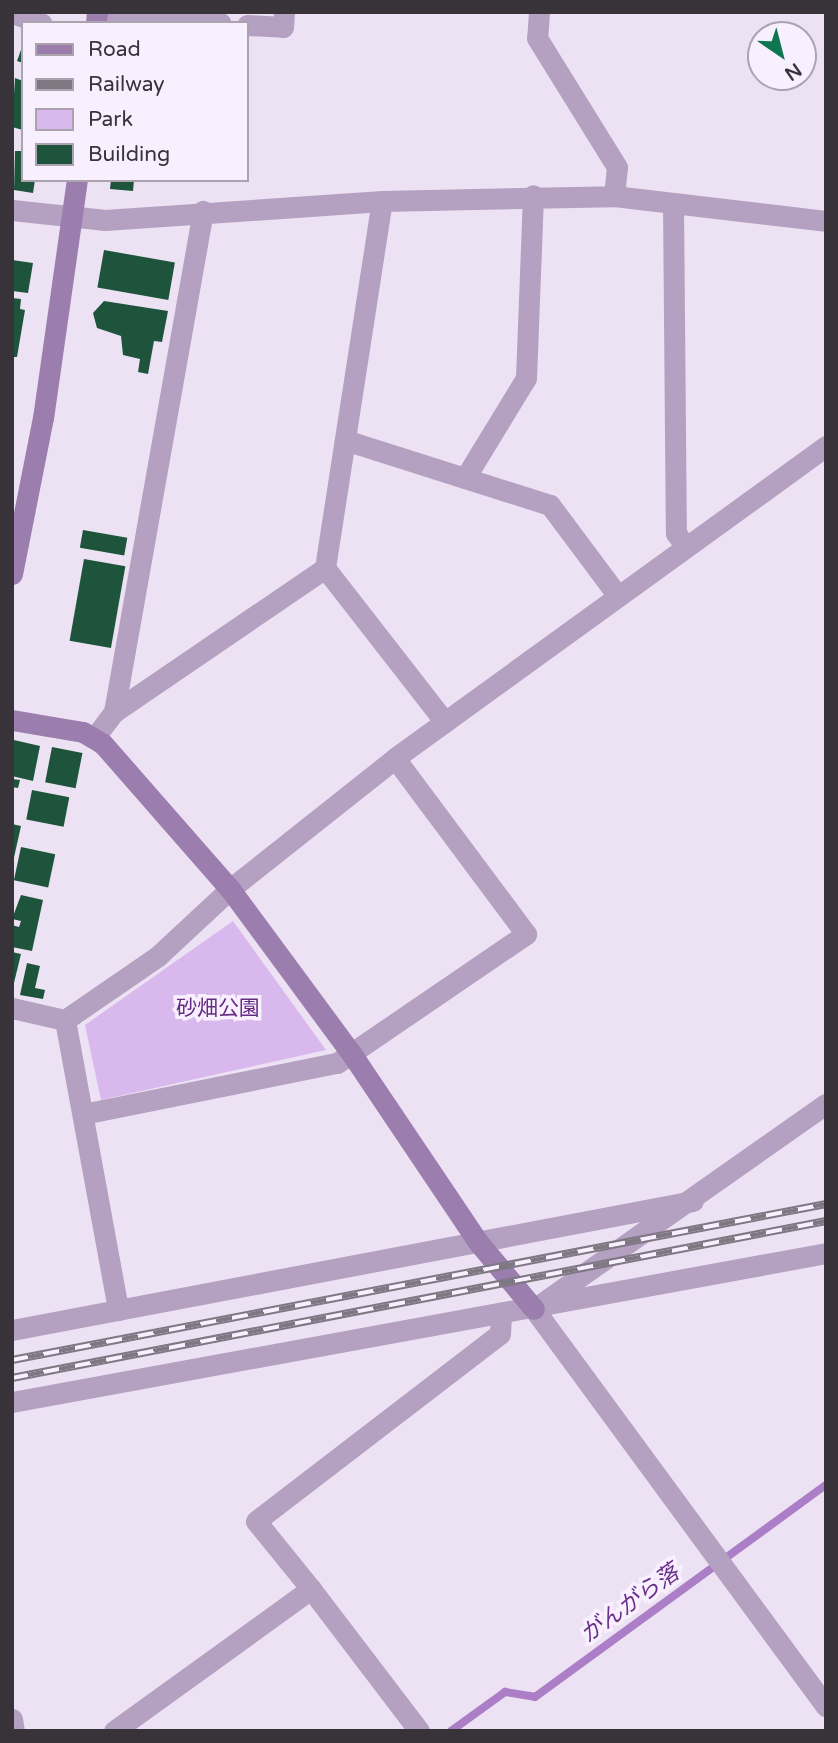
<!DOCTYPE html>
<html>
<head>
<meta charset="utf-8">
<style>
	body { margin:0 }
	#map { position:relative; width:838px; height:1743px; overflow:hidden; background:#ece2f3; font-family:"Varela Round","Noto Sans JP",sans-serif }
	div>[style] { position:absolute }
	.green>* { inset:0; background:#d9b8ee }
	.stream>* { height:8px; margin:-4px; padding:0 4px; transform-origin:4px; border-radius:4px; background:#ac7ec7 }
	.building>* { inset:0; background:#1e543c; transform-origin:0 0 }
	.street>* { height:21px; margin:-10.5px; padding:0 10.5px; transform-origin:10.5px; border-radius:10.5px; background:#b4a0c1 }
	.secondary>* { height:21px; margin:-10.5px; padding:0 10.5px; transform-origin:10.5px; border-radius:10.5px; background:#9b7dae }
	.rail>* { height:8px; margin-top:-4px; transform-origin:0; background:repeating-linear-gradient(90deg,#f8f0fe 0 16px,#7f7883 0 32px); box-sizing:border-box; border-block:2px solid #7f7883 }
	span { translate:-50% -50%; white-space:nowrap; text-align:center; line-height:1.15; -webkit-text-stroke:7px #f8f0fe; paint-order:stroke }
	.park-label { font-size:21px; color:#662c84 }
	.water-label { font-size:23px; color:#6a3089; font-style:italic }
	.frame { position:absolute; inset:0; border:14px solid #373339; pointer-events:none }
	.legend { position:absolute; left:21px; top:21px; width:228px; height:161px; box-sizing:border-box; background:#f8f0fe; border:2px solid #aba4af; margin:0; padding:9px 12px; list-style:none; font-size:21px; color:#373339 }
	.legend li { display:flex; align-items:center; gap:14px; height:35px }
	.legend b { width:35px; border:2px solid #aba4af }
	.north { position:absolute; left:747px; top:21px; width:70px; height:70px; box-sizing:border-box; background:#f8f0fe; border:2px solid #aba4af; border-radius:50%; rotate:145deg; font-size:19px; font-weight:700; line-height:28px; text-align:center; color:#373339 }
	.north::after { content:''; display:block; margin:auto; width:24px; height:32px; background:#0e7750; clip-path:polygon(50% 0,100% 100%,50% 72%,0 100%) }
</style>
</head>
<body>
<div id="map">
	<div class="green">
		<div style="clip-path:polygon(233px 921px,326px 1050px,101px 1100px,85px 1025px)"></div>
	</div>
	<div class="stream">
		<div style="left:451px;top:1731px;width:67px;rotate:-35.8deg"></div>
		<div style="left:505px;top:1692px;width:30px;rotate:9deg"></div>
		<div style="left:535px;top:1697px;width:360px;rotate:-36.1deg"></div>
	</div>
	<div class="building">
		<div style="clip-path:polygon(22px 47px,23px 47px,23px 63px,17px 61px)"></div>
		<div style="clip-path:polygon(15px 78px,23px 81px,23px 130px,12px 127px)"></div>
		<div style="clip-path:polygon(15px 151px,23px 151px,23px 180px,35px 180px,33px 193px,14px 190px)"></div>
		<div style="clip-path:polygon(111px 180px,134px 180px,133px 191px,110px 189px)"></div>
		<div style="left:104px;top:250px;width:72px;height:38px;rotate:10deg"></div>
		<div style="clip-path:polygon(12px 260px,33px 263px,28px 293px,12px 291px)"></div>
		<div style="clip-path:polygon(12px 298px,21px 299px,20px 309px,25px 310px,17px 357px,12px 357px)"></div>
		<div style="clip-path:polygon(104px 301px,168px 311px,162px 342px,154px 341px,148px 374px,138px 372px,140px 359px,123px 355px,121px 336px,97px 328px,93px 313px)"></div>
		<div style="left:83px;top:530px;width:45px;height:18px;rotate:10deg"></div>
		<div style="left:84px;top:559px;width:42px;height:83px;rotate:10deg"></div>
		<div style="clip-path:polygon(14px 740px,40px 746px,33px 781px,12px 776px)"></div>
		<div style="left:52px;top:747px;width:31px;height:36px;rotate:11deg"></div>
		<div style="clip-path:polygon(12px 779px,20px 780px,18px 788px,12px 787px)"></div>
		<div style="left:32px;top:790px;width:38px;height:30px;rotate:11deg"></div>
		<div style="clip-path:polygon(12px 824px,21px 826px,13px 862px,12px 861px)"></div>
		<div style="left:21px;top:847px;width:35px;height:34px;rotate:12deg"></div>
		<div style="clip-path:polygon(21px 895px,43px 900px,32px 951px,12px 947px,12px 925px,19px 927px,21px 921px,12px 919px)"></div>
		<div style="clip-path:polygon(12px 952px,21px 954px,13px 987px,12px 987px)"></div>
		<div style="clip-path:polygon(27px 963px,40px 966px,35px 988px,45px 990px,43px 999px,20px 995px)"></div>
	</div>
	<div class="street">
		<div style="left:539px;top:12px;width:26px;rotate:94deg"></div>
		<div style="left:537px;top:38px;width:152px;rotate:58.2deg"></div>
		<div style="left:617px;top:167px;width:29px;rotate:96deg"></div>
		<div style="left:12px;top:13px;width:31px;rotate:19deg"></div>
		<div style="left:97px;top:13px;width:124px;rotate:4.6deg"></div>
		<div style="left:247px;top:25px;width:36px;rotate:3deg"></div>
		<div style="left:283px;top:27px;width:15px;rotate:-86deg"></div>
		<div style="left:673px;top:203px;width:330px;rotate:89.5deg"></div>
		<div style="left:676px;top:533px;width:16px;rotate:55deg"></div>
		<div style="left:12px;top:210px;width:94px;rotate:6.1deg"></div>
		<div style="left:105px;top:220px;width:278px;rotate:-3.9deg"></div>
		<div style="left:382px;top:201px;width:232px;rotate:-1.2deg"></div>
		<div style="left:614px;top:196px;width:213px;rotate:6.7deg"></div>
		<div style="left:345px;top:440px;width:215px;rotate:17.6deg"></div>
		<div style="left:550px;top:505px;width:112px;rotate:53.3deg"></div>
		<div style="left:465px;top:478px;width:117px;rotate:-58.6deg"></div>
		<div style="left:526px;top:378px;width:183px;rotate:-87.8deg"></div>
		<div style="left:325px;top:568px;width:195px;rotate:52.1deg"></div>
		<div style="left:114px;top:712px;width:509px;rotate:-79.93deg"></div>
		<div style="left:95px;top:737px;width:31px;rotate:-53deg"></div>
		<div style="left:114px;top:712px;width:255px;rotate:-34.3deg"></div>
		<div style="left:325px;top:568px;width:371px;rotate:-81.2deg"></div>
		<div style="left:12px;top:1008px;width:54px;rotate:12.8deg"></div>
		<div style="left:65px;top:1020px;width:113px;rotate:-34.5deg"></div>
		<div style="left:158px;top:956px;width:98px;rotate:-42.9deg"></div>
		<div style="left:230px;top:889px;width:211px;rotate:-38.4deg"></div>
		<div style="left:395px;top:758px;width:532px;rotate:-35.9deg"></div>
		<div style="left:65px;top:1020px;width:295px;rotate:79.6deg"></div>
		<div style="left:83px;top:1114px;width:259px;rotate:-11.4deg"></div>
		<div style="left:337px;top:1063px;width:229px;rotate:-34.3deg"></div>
		<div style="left:526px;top:934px;width:219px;rotate:-126.7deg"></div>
		<div style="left:541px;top:1304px;width:348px;rotate:-35.1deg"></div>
		<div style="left:534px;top:1309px;width:493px;rotate:53.7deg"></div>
		<div style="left:12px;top:1330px;width:693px;rotate:-10.73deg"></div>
		<div style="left:12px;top:1402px;width:828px;rotate:-10.37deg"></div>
		<div style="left:311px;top:1589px;width:178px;rotate:52.7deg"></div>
		<div style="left:12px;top:1719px;width:12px;rotate:81deg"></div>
		<div style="left:114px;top:1731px;width:243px;rotate:-35.8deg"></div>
		<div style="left:311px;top:1589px;width:87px;rotate:-129deg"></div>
		<div style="left:256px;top:1521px;width:307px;rotate:-37.5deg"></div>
		<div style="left:500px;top:1334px;width:19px;rotate:-87deg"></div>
	</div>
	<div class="secondary">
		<div style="left:96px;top:23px;width:11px;rotate:-85deg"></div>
		<div style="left:12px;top:574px;width:159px;rotate:-78.8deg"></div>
		<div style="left:43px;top:418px;width:240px;rotate:-81.9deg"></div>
		<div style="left:12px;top:720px;width:72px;rotate:9.6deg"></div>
		<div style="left:83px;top:732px;width:23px;rotate:31deg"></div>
		<div style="left:103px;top:744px;width:193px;rotate:48.8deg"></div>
		<div style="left:230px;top:889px;width:207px;rotate:53.6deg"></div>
		<div style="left:353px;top:1056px;width:224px;rotate:56.1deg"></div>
		<div style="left:478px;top:1242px;width:87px;rotate:50.1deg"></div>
	</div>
	<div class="rail">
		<div style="left:12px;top:1360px;width:829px;rotate:-10.85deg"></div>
		<div style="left:12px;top:1378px;width:829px;rotate:-10.92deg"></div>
	</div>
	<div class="park-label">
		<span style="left:218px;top:1009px">砂畑公園</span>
	</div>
	<div class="water-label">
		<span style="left:630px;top:1604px;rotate:-36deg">がんがら落</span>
	</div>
	<div class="frame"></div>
	<ul class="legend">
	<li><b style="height:9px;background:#9b7dae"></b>Road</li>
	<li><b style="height:9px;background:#7f7883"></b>Railway</li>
	<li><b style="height:19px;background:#d9b8ee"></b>Park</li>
	<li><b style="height:19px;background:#1e543c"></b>Building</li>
	</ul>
	<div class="north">N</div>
</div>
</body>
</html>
